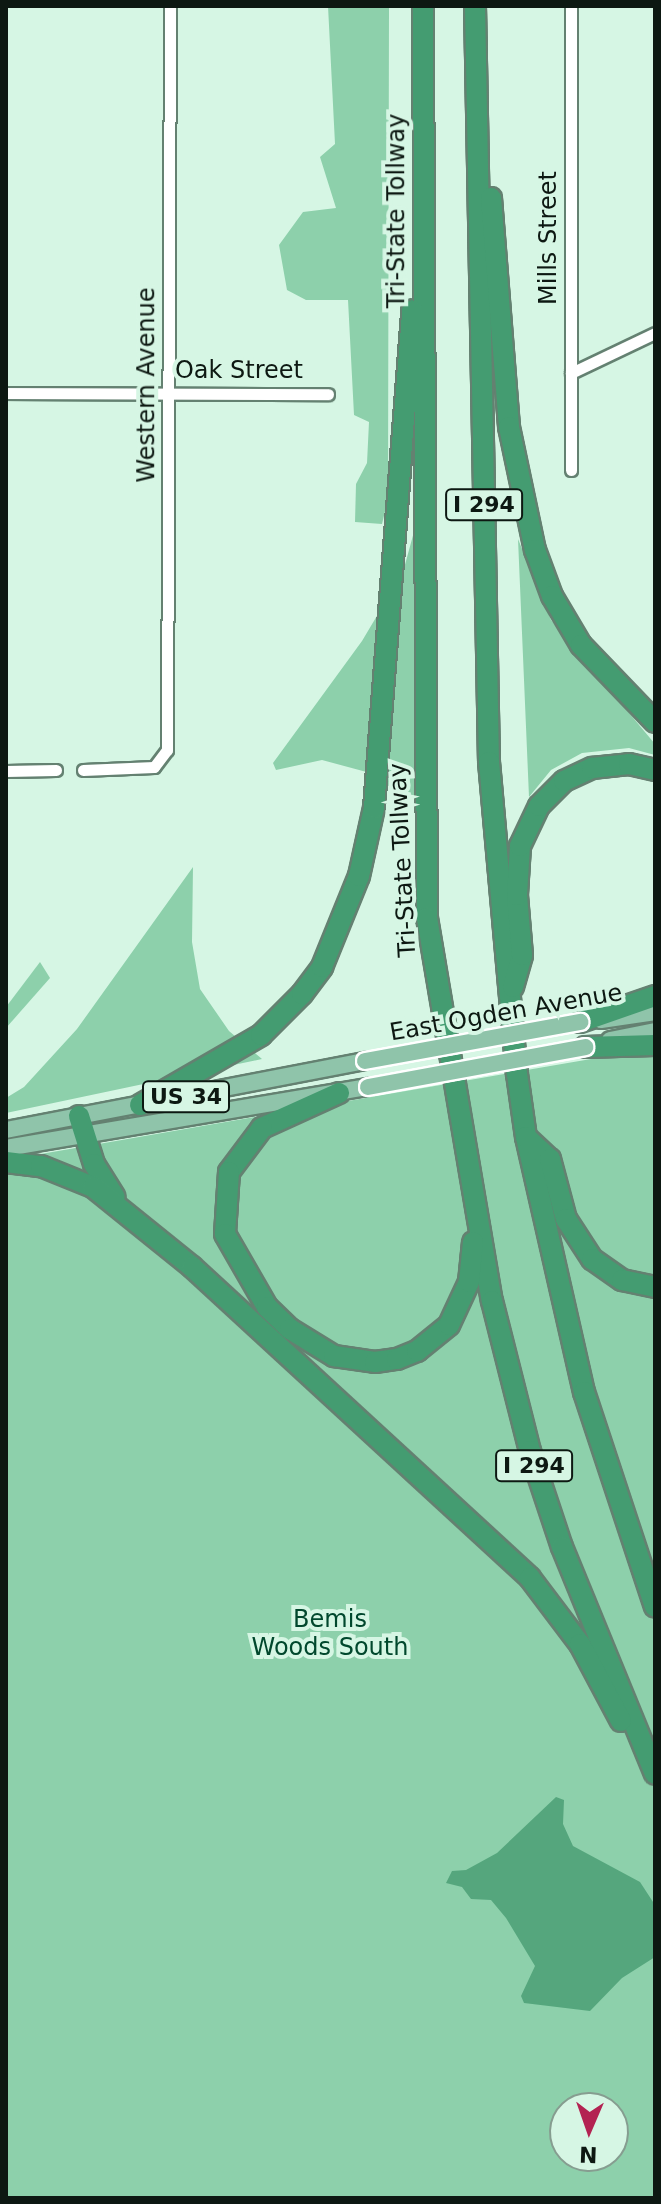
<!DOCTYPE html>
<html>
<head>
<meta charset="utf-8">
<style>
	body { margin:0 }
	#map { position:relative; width:661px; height:2204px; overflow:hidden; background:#d6f6e4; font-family:"DejaVu Sans",sans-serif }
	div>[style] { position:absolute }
	.green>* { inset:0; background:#8dd0ab }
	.water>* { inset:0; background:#55a67d }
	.roads { filter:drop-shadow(2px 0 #648171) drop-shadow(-2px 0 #648171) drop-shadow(0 2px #648171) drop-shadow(0 -2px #648171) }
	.street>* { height:11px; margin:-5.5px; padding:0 5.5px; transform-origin:5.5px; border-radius:5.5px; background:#fff }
	.primary>* { height:16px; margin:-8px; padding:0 8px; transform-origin:8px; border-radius:8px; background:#8fc4aa }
	.highway>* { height:20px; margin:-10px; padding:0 10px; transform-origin:10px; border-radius:10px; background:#449c71 }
	.bridges { filter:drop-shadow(2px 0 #fff) drop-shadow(-2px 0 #fff) drop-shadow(0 2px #fff) drop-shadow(0 -2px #fff) }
	.primary-bridge>* { height:16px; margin:-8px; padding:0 8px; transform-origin:8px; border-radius:8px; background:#8fc4aa }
	span { translate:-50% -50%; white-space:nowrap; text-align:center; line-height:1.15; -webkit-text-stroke:8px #d6f6e4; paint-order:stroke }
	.shield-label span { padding:2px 6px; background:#d6f6e4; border:2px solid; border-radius:6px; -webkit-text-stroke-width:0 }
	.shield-label { font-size:22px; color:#0d1812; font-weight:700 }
	.street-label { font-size:24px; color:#0d1812 }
	.park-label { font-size:24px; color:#01482d }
	.frame { position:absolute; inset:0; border:8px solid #0d1812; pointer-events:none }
	.north { position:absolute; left:549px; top:2092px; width:80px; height:80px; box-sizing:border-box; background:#d6f6e4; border:2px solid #869d90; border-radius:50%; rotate:182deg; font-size:22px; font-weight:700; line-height:32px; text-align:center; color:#0d1812 }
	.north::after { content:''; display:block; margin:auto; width:28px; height:36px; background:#b32352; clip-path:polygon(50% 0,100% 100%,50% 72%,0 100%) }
</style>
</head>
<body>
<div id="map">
	<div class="green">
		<div style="clip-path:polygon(328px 6px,389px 6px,388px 499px,382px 524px,355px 522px,356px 484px,367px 463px,369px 422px,354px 415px,348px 300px,306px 300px,287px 290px,279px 245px,303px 212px,336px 208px,320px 157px,335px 144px)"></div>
		<div style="clip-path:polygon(418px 517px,418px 795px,402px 797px,374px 774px,322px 760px,276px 770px,273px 763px,362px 641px,403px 572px)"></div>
		<div style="clip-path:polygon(518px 539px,551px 620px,655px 744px,655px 755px,629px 748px,582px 753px,551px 770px,529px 797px)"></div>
		<div style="clip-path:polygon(193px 867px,192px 942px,200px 989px,229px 1031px,262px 1059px,6px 1113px,6px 1098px,24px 1087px,77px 1029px)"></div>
		<div style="clip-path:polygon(40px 962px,50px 978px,6px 1028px,6px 1007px)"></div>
		<div style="clip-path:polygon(evenodd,655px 1048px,655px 2198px,6px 2198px,6px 1160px,655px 1048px,565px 2108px,613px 2108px,613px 2156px,565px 2156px,565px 2108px)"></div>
	</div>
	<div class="water">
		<div style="clip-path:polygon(556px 1797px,564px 1800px,563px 1824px,573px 1846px,640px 1882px,655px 1905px,655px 1957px,622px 1978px,590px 2011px,524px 2003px,521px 1996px,535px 1966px,506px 1918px,491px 1900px,471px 1899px,462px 1887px,446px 1883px,452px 1871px,466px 1870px,497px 1853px)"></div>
	</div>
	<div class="roads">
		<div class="street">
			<div style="left:571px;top:373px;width:93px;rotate:-25.5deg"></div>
			<div style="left:6px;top:393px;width:322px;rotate:0.2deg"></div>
			<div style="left:571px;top:470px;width:464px;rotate:-90deg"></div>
			<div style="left:83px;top:770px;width:71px;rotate:-2.4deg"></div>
			<div style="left:154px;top:767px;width:21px;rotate:-53deg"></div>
			<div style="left:167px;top:750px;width:744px;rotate:-89.77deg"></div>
			<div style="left:6px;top:771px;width:50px;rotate:-1.1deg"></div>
		</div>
		<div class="primary">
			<div style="left:601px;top:1020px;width:55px;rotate:-8.4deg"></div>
			<div style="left:610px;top:1040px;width:46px;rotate:-11.3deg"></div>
			<div style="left:6px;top:1130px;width:366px;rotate:-10.9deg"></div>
			<div style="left:6px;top:1148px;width:367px;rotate:-9.6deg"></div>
		</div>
		<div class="highway">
			<div style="left:423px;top:6px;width:912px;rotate:89.75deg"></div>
			<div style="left:427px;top:918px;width:388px;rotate:80.4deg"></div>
			<div style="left:492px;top:1301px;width:155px;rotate:75.8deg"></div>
			<div style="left:530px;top:1451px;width:101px;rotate:71.6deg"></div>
			<div style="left:562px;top:1547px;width:245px;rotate:67.7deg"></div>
			<div style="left:475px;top:6px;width:756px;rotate:88.94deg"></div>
			<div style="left:489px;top:762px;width:313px;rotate:84.9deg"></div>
			<div style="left:517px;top:1074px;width:64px;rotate:81.9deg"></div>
			<div style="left:526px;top:1137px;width:262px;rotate:77.2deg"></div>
			<div style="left:584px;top:1392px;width:226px;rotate:71.7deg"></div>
			<div style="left:491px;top:198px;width:230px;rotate:85.5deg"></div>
			<div style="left:509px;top:427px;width:126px;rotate:78.1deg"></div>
			<div style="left:535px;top:550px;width:49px;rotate:69.7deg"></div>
			<div style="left:552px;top:596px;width:57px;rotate:59.4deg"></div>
			<div style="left:581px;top:645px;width:107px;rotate:46.1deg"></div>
			<div style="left:513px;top:987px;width:33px;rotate:-74deg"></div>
			<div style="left:522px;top:955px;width:60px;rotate:-94.8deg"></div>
			<div style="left:517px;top:895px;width:49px;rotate:-86.5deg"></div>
			<div style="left:520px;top:846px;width:44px;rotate:-64.6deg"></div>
			<div style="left:539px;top:806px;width:35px;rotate:-45deg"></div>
			<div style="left:564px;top:781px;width:31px;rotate:-25deg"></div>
			<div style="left:592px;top:768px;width:37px;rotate:-6deg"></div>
			<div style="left:629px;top:764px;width:27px;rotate:13deg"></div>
			<div style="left:580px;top:1022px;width:79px;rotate:-19.1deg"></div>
			<div style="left:585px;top:1047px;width:70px;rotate:-1.6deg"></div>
			<div style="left:339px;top:1093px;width:85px;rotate:155.6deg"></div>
			<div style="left:262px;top:1128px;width:55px;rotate:126.9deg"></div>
			<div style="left:229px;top:1172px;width:62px;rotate:93.7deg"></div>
			<div style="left:225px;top:1234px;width:84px;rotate:60.1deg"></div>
			<div style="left:267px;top:1307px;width:32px;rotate:44deg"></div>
			<div style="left:290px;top:1329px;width:52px;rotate:31.5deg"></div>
			<div style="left:334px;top:1356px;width:41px;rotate:8.3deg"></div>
			<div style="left:375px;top:1362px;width:22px;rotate:-8deg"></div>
			<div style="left:397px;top:1359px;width:22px;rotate:-22deg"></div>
			<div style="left:417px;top:1351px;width:41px;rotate:-39.1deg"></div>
			<div style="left:449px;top:1325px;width:47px;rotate:-65.1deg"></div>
			<div style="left:469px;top:1282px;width:40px;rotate:-84.3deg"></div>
			<div style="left:140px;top:1105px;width:140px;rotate:-30deg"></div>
			<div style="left:261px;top:1035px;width:58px;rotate:-45deg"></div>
			<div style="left:302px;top:994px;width:34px;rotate:-53deg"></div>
			<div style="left:322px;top:967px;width:98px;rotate:-67.9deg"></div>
			<div style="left:359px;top:876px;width:70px;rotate:-77.6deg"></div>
			<div style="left:374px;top:808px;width:499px;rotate:-85.6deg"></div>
			<div style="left:79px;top:1116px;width:50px;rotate:72.6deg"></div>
			<div style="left:94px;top:1164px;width:39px;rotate:58deg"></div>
			<div style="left:526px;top:1137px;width:33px;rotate:43deg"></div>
			<div style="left:550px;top:1159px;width:62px;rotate:75.1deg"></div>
			<div style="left:566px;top:1219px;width:48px;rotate:57deg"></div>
			<div style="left:592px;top:1259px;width:37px;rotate:35deg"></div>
			<div style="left:622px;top:1280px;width:34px;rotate:12deg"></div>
			<div style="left:6px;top:1162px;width:35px;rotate:7deg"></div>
			<div style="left:41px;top:1166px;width:56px;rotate:22deg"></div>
			<div style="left:93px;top:1187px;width:127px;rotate:38.9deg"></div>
			<div style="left:192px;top:1267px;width:459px;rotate:42.6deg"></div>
			<div style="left:530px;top:1578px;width:83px;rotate:52.9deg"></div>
			<div style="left:580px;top:1644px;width:87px;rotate:62deg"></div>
		</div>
	</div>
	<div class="bridges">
		<div class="primary-bridge">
			<div style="left:365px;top:1061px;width:219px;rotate:-10.3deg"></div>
			<div style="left:368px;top:1087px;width:221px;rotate:-10.4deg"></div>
		</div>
	</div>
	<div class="shield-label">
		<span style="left:484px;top:505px">I 294</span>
		<span style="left:186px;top:1097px">US 34</span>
		<span style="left:534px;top:1466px">I 294</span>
	</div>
	<div class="street-label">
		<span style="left:397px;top:211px;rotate:-90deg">Tri-State Tollway</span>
		<span style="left:549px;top:238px;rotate:-90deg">Mills Street</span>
		<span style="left:239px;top:371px">Oak Street</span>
		<span style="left:147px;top:385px;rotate:-90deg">Western Avenue</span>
		<span style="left:403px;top:860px;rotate:-93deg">Tri-State Tollway</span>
		<span style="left:506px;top:1013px;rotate:-10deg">East Ogden Avenue</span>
	</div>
	<div class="park-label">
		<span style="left:330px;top:1634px">Bemis<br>Woods South</span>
	</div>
	<div class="frame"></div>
	<div class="north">N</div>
</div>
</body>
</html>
